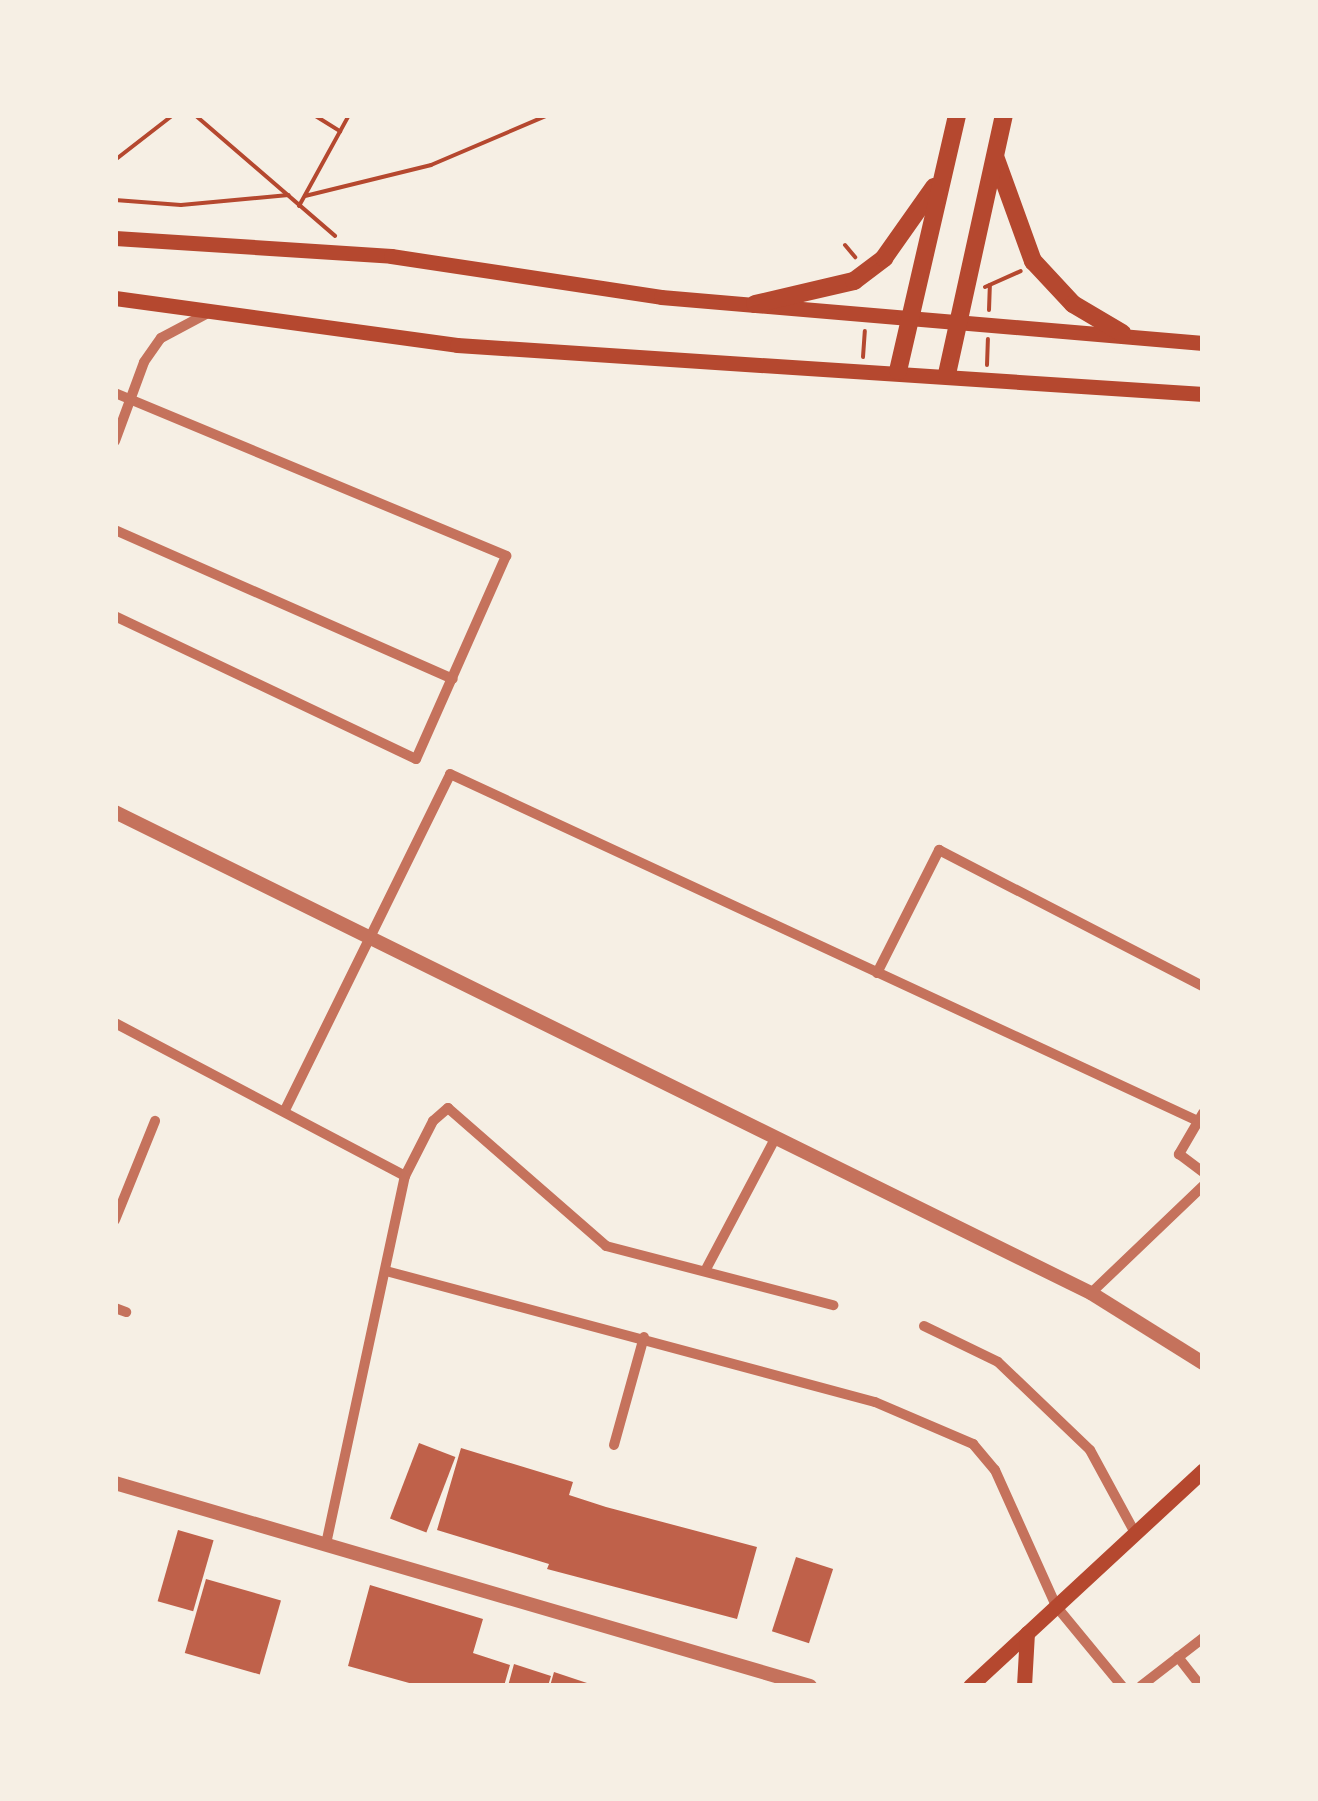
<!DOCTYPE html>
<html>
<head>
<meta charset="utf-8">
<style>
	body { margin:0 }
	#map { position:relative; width:1318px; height:1801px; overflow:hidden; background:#f6efe4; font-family:"Work Sans",sans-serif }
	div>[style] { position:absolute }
	.building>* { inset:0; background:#bf614a; transform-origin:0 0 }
	.path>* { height:4px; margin:-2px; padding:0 2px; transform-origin:2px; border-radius:2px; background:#b5482f }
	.minor>* { height:10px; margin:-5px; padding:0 5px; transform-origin:5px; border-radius:5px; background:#c5725c }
	.tertiary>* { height:14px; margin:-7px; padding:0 7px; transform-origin:7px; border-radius:7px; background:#c5725c }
	.secondary>* { height:15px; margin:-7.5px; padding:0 7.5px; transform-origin:7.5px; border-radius:7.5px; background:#b5482f }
	.primary>* { height:18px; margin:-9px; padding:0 9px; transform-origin:9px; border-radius:9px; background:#b5482f }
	span { translate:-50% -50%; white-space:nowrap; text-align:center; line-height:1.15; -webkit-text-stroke:8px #f6efe4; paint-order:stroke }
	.frame { position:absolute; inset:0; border:118px solid #f6efe4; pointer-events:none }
</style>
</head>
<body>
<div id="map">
	<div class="building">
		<div style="left:419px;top:1443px;width:39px;height:81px;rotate:21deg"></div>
		<div style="clip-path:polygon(461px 1448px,573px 1482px,569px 1495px,606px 1507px,757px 1547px,737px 1619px,547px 1569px,549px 1564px,437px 1530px)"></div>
		<div style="left:178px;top:1530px;width:37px;height:74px;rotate:16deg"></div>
		<div style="left:796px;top:1557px;width:39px;height:78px;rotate:18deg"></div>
		<div style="left:206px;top:1579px;width:78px;height:77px;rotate:16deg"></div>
		<div style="clip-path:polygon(370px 1585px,483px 1619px,473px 1653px,510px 1665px,504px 1686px,420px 1686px,348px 1666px)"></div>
		<div style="clip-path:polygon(514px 1664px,551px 1676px,548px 1686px,508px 1686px)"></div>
		<div style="clip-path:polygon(554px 1672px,593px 1685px,593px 1686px,550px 1686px)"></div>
	</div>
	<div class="path">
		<div style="left:195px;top:115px;width:185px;rotate:40.8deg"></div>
		<div style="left:314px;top:115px;width:31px;rotate:32deg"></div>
		<div style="left:115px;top:160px;width:73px;rotate:-37.8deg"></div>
		<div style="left:305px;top:196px;width:130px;rotate:-13.8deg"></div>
		<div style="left:431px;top:165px;width:127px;rotate:-23.1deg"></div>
		<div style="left:115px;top:200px;width:66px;rotate:4.3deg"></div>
		<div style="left:181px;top:205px;width:108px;rotate:-5.3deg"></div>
		<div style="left:299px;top:206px;width:104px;rotate:-61.2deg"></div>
		<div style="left:845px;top:245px;width:16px;rotate:50deg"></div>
		<div style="left:985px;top:287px;width:39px;rotate:-24deg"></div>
		<div style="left:989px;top:310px;width:25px;rotate:-88deg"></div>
		<div style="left:863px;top:357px;width:26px;rotate:-86deg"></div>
		<div style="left:987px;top:365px;width:26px;rotate:-88deg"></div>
	</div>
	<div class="minor">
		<div style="left:115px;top:393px;width:424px;rotate:22.6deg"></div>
		<div style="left:506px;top:556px;width:222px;rotate:113.9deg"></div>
		<div style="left:416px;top:759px;width:333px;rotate:-154.6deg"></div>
		<div style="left:115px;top:441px;width:84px;rotate:-69.8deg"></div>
		<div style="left:144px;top:362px;width:29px;rotate:-55deg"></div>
		<div style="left:161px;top:338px;width:53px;rotate:-28deg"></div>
		<div style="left:115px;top:530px;width:369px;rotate:23.8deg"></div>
		<div style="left:877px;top:973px;width:138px;rotate:-63.2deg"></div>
		<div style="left:939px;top:850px;width:297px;rotate:27.3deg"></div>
		<div style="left:115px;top:1023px;width:328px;rotate:27.8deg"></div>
		<div style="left:286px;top:1108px;width:372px;rotate:-63.8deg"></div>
		<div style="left:450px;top:774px;width:825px;rotate:24.89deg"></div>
		<div style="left:1203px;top:1113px;width:48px;rotate:120.3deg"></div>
		<div style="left:1179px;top:1154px;width:30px;rotate:37deg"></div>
		<div style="left:115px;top:1220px;width:107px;rotate:-68deg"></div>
		<div style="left:386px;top:1271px;width:506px;rotate:15deg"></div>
		<div style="left:875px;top:1402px;width:107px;rotate:23.2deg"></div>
		<div style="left:973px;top:1444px;width:34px;rotate:50deg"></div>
		<div style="left:995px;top:1470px;width:149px;rotate:65.8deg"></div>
		<div style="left:1056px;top:1606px;width:104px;rotate:50.5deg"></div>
		<div style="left:705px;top:1271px;width:152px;rotate:-62.1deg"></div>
		<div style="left:1091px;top:1293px;width:155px;rotate:-43.7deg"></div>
		<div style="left:115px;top:1308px;width:12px;rotate:20deg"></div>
		<div style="left:924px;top:1326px;width:82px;rotate:25.9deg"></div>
		<div style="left:998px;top:1362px;width:127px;rotate:43.7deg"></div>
		<div style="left:1090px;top:1450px;width:94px;rotate:61.5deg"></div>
		<div style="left:614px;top:1445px;width:112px;rotate:-74.5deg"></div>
		<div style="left:326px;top:1544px;width:376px;rotate:-77.9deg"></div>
		<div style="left:405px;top:1176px;width:62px;rotate:-63deg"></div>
		<div style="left:433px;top:1121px;width:20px;rotate:-41deg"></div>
		<div style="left:448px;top:1108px;width:210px;rotate:41.1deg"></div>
		<div style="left:606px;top:1246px;width:235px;rotate:14.6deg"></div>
		<div style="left:1178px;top:1657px;width:37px;rotate:52deg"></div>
		<div style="left:1141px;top:1686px;width:78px;rotate:-37.7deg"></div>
	</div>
	<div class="tertiary">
		<div style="left:115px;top:812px;width:1088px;rotate:26.24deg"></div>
		<div style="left:1091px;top:1293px;width:132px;rotate:32deg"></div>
		<div style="left:115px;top:1483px;width:724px;rotate:16.28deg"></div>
	</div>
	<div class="secondary">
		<div style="left:115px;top:238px;width:277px;rotate:3.7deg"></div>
		<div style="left:391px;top:256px;width:273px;rotate:8.6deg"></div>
		<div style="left:661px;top:297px;width:544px;rotate:4.85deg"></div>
		<div style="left:115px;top:298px;width:345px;rotate:7.8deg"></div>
		<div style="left:457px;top:345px;width:748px;rotate:3.76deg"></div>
		<div style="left:970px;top:1686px;width:318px;rotate:-42.8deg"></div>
		<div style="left:1024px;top:1686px;width:53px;rotate:-86.8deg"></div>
	</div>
	<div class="primary">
		<div style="left:996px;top:159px;width:109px;rotate:70.1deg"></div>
		<div style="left:1033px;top:261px;width:59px;rotate:47.1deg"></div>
		<div style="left:1073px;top:304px;width:57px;rotate:30.6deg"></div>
		<div style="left:755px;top:304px;width:102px;rotate:-13.1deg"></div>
		<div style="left:854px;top:281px;width:38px;rotate:-37deg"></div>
		<div style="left:884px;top:258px;width:87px;rotate:-54.8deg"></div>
		<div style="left:898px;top:371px;width:263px;rotate:-77deg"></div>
		<div style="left:947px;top:374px;width:265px;rotate:-77.6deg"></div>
	</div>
	<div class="frame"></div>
</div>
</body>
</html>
